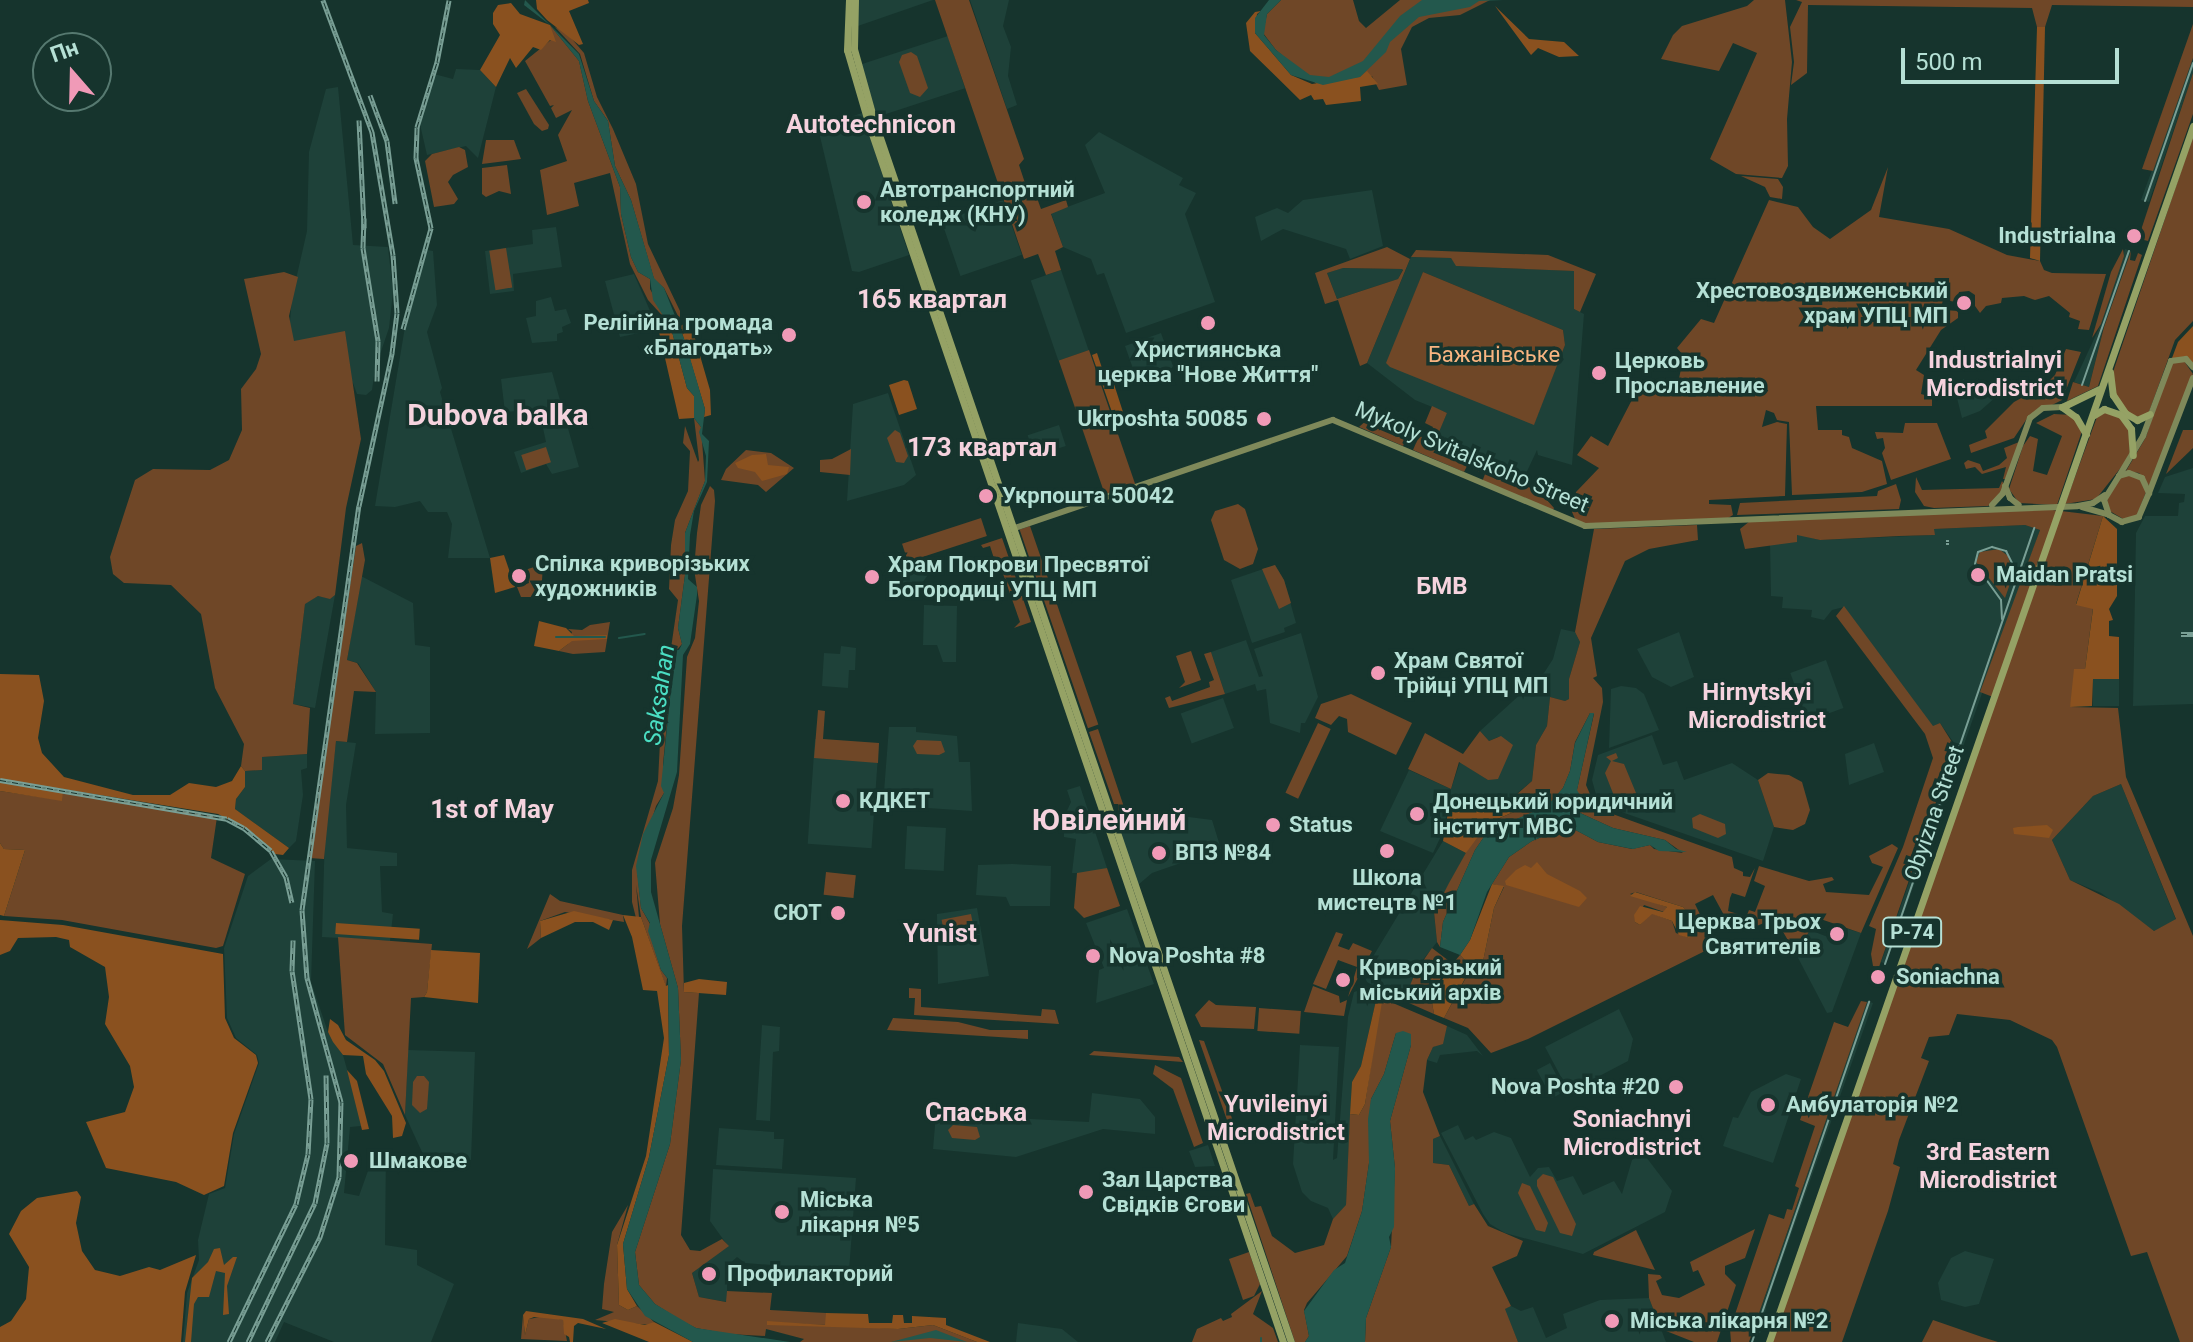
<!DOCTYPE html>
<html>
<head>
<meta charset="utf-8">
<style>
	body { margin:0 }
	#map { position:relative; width:2193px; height:1342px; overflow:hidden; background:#16342d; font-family:Roboto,sans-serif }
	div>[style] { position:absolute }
	.built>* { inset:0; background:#1e4139; transform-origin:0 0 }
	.green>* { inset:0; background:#6f4727; transform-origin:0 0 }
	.forest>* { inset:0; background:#8a511f; transform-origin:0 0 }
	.water>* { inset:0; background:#23584d }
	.stream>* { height:2px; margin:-1px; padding:0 1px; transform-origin:1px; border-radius:1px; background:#23584d }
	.secondary>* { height:6px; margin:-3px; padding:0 3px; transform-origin:3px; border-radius:3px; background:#7f895a }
	.primary>* { height:7px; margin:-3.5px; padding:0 3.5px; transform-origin:3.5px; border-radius:3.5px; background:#95a265 }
	.tram>* { height:2px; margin:-1px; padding:0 1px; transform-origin:1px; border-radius:1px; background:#799f95 }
	.rail>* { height:5px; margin-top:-2.5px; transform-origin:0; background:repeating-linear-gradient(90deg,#16342d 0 6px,#799f95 0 12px); box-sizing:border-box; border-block:2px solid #799f95 }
	.dots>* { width:22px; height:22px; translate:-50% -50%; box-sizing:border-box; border:4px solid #16342d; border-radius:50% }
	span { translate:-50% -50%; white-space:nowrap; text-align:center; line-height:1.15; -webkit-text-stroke:7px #16342d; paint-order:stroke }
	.shield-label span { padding:2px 6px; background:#16342d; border:2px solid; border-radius:6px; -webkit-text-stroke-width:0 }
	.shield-label { font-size:20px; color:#b5e0d5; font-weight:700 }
	.poi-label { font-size:22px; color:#b5e0d5; font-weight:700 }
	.left { translate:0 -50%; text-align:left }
	.right { translate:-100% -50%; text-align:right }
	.park-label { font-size:22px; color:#f8b581 }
	.street-label { font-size:22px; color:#b5e0d5 }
	.neighbourhood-label { font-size:24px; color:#f5d3de; font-weight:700 }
	.water-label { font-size:24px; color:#4addc2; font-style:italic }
	.quarter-label { font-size:26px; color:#f5d3de; font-weight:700 }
	.district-label { font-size:30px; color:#f5d3de; font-weight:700 }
	.north { position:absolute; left:32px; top:32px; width:80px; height:80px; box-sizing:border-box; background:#16342d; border:2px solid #567970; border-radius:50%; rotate:340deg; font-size:22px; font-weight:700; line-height:32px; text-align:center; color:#b5e0d5 }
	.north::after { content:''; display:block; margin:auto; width:28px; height:36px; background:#f09ab7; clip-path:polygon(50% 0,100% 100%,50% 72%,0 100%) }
	.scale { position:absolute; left:1901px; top:48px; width:218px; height:36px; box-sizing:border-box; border:4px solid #b5e0d5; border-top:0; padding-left:10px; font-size:24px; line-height:28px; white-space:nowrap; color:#b5e0d5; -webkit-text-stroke:6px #16342d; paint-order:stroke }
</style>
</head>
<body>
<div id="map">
	<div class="built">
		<div style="clip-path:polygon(858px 0,933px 0,855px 27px)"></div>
		<div style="clip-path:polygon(970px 0,1009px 0,1003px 26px,1011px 47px,1008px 76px,1017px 105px,1007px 109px)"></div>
		<div style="left:948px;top:36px;width:55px;height:92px;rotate:72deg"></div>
		<div style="clip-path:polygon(2193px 58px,2193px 73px,2149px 202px,2141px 200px)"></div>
		<div style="clip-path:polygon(456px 69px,480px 70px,496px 87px,478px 158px,466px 146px,427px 155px,419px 120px,434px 74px,453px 79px)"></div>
		<div style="clip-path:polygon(338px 87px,353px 245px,388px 247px,393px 292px,389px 328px,375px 369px,372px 390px,366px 395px,357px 394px,353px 383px,293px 341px,289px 333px,292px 297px,307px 231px,309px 152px,326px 89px)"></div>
		<div style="clip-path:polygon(862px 113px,909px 255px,859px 272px,852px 271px,818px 128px)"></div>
		<div style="clip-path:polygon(1099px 132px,1183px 178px,1179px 185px,1196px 193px,1185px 214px,1215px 302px,1126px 333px,1104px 273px,1097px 275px,1091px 259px,1063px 247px,1051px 213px,1105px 193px,1085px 145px)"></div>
		<div style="clip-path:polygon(1372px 190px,1383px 246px,1350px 259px,1346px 249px,1283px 229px,1261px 241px,1255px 217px,1277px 208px,1288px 213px,1303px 200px)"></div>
		<div style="left:1003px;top:200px;width:58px;height:65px;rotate:71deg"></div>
		<div style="clip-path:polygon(556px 227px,562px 267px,513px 274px,514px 291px,490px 294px,485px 251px,533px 244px,532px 230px)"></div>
		<div style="clip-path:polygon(2125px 249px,2131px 251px,2104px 327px,2089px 387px,2074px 382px,2101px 324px)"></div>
		<div style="clip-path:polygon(427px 250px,433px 251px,437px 305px,427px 332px,442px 388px,440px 392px,490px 558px,448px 558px,452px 524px,447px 512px,428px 512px,420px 501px,395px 507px,375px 506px,408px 309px)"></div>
		<div style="clip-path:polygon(evenodd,1411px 257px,1451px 258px,1457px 266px,1574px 271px,1574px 309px,1584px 314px,1572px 465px,1538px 455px,1537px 450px,1521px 484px,1432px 446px,1447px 413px,1415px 400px,1367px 363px,1411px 257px,1423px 272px,1563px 330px,1565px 345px,1534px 424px,1387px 363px,1423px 272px)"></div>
		<div style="clip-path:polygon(1342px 268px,1403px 269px,1398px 279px,1337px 299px,1327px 273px)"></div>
		<div style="left:1061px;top:270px;width:85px;height:32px;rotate:71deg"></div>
		<div style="clip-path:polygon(634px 274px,658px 329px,620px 337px,605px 281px)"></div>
		<div style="clip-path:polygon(551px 297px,555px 311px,566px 309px,571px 323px,562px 327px,563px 332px,557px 334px,557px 341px,532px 343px,526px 318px,536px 316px,536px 301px)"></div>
		<div style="clip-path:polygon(1161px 333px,1173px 366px,1165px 379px,1150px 385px,1137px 380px,1125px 346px)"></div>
		<div style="clip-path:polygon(552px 372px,579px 467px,552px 474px,546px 464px,521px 473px,514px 452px,546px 442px,543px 428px,549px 424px,544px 409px,505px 412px,501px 379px)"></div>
		<div style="clip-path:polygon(1963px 379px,1997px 396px,1980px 411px,1962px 418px,1957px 398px)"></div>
		<div style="clip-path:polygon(888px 393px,916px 475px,904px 485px,847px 501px,853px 404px)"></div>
		<div style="left:1059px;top:425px;width:22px;height:33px;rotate:72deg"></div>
		<div style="clip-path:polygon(2193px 468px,2193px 704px,2133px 706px,2136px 533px,2145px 516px,2178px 516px,2179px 503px,2184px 502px,2185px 494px,2158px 493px,2165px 477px)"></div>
		<div style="clip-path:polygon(2025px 525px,2040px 530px,1886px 964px,1881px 962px,1955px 752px,1954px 743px,1940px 723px,1933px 727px,1844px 607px,1832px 610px,1824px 620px,1811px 617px,1812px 610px,1782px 608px,1783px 597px,1771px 596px,1770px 543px,1797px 542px,1797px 534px,1820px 540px,1934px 535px,1934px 529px)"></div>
		<div style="clip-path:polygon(927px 560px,931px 571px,913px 595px,898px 597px,902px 569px)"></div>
		<div style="clip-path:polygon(1275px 565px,1284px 580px,1296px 623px,1284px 628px,1285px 632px,1252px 643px,1231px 580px)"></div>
		<div style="clip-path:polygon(361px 576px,413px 603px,415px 645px,430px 647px,430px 733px,375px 734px,376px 692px,358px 663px,347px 660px)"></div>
		<div style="clip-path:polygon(335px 595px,315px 708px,293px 704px,305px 603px,318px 596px,330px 598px)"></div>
		<div style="clip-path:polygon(924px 605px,957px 606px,956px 662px,943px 662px,937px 645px,923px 645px)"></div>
		<div style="clip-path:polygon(1561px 629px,1575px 632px,1580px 642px,1569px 679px,1569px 699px,1565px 701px,1550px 697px,1547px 726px,1536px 745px,1532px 781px,1504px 804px,1483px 798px,1480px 803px,1466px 804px,1450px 801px,1450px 798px,1443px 832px,1433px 853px,1380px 831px,1409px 770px,1451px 789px,1460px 762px,1488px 780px,1498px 737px,1489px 741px,1480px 731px,1544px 673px,1553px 659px)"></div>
		<div style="clip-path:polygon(1679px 632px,1694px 677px,1671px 687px,1652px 677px,1637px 649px)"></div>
		<div style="clip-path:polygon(1301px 633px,1318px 697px,1305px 723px,1301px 723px,1300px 733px,1270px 723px,1266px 689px,1257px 691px,1255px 684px,1225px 694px,1211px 652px,1246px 640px,1259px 677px,1263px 676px,1254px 649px)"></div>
		<div style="clip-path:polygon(841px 646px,856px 648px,855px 670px,849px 670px,848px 688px,822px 686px,824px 653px,840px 654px)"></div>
		<div style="left:1826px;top:660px;width:51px;height:38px;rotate:70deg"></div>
		<div style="left:2093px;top:679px;width:26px;height:27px"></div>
		<div style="clip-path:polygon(1621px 686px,1636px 688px,1644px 694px,1659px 730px,1609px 748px,1611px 689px)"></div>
		<div style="left:1223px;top:698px;width:32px;height:45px;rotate:70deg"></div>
		<div style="clip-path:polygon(889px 727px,916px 727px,916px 732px,957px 736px,959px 762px,970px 762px,972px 811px,883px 805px)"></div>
		<div style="clip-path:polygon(1652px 735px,1663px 765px,1677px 761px,1684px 780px,1732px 763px,1758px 780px,1774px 827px,1763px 861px,1607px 807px,1597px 798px,1592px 780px,1598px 755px)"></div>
		<div style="left:815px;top:739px;width:64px;height:105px;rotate:4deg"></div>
		<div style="clip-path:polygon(336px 741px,356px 743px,346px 805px,347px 848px,397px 853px,397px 866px,380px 866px,382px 912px,393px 914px,390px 941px,322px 937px,325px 831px)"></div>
		<div style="clip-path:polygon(1874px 743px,1884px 772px,1849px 785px,1845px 754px)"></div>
		<div style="clip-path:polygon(307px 754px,307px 768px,301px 770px,303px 795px,296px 841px,289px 848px,235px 809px,236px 799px,245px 787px,245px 771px,262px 770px,262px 757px)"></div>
		<div style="clip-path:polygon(2121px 784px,2176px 920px,2154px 931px,2101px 893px,2070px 880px,2052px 840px,2093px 796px)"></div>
		<div style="clip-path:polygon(1080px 786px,1107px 868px,1095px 873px,1072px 873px,1076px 839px,1064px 837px,1064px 817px,1071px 802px,1067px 790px)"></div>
		<div style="clip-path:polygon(1158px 813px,1212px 820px,1221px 849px,1152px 873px,1138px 885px,1116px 819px,1131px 814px)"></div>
		<div style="left:907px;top:826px;width:39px;height:43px;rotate:3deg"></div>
		<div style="clip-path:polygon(1443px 841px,1466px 853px,1434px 912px,1437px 942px,1422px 961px,1406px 995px,1384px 992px,1367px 982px,1363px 973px)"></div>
		<div style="clip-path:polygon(271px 859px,315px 861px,311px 982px,328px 1032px,343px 1055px,360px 1116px,361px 1126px,350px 1127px,344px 1193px,359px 1196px,369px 1168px,380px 1151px,386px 1151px,385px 1245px,417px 1250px,417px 1265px,454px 1284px,431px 1342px,334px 1342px,284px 1322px,275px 1342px,183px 1342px,187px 1293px,199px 1260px,198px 1240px,209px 1194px,225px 1188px,234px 1134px,259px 1063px,257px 1055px,236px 1038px,227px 1018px,224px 948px,248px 876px)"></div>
		<div style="clip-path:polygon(1012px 864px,1051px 866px,1050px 906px,1010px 906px,1006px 897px,976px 895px,978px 865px)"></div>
		<div style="clip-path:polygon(977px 908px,989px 976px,938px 984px,937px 914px)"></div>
		<div style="clip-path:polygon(1127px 909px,1154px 984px,1096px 1003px,1099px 970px,1104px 968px,1086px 923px)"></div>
		<div style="clip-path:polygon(1848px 929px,1861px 933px,1832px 1012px,1827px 1013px,1796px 954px,1810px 930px,1843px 943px)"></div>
		<div style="clip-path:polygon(1363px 989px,1377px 996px,1361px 1066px,1352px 1082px,1346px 1206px,1333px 1219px,1328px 1208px,1311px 1201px,1302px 1192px,1293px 1164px,1300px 1045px,1339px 1047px,1333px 1160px,1337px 1158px,1348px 1017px,1354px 992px)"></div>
		<div style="clip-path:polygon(1867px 1001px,1873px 1003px,1767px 1303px,1762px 1329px,1760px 1333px,1753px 1331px)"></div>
		<div style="clip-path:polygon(1619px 1009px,1633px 1039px,1628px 1061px,1569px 1092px,1545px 1047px)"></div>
		<div style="clip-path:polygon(762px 1025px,780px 1027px,779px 1051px,773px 1052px,770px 1121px,756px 1120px)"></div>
		<div style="clip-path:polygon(1447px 1026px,1467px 1035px,1483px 1056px,1477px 1051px,1440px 1055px,1437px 1063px,1427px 1060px,1433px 1047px,1440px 1044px)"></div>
		<div style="clip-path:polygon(408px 1050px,475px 1052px,471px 1160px,426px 1157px,422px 1152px,405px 1115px)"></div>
		<div style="left:1550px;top:1063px;width:32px;height:15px;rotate:62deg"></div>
		<div style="clip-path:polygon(1786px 1074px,1801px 1079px,1773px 1163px,1723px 1146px,1733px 1117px,1738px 1118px,1751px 1092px)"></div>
		<div style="clip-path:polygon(1092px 1093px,1140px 1099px,1155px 1117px,1155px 1134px,1103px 1129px,1016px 1157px,933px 1149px,936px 1114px,1089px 1122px)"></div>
		<div style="clip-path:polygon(1458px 1125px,1465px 1140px,1473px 1136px,1476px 1140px,1494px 1132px,1511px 1138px,1530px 1177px,1538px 1168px,1549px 1167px,1557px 1181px,1573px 1176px,1583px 1195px,1614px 1181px,1622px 1194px,1632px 1160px,1643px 1153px,1672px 1191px,1665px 1212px,1583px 1254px,1505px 1233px,1490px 1224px,1483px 1214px,1441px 1133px)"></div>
		<div style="clip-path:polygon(719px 1128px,774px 1132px,774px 1139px,784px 1139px,782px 1169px,716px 1165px)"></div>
		<div style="clip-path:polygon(1440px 1136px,1474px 1204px,1469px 1206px,1449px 1165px,1433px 1163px,1433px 1139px)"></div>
		<div style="clip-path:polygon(1208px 1145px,1215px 1166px,1195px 1167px,1189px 1151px)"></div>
		<div style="clip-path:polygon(713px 1169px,856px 1178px,849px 1271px,745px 1263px,737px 1257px,727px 1266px,727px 1302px,699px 1297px,692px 1273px,728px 1246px,710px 1221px)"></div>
		<div style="clip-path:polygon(1965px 1251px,1994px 1259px,1979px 1304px,1965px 1307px,1941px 1300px,1938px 1283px,1951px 1258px)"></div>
		<div style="clip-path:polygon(1649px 1298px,1666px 1342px,1518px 1342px,1504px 1309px,1511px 1306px,1521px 1311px,1533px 1307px,1546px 1338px,1567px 1328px,1563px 1314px,1600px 1300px)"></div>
		<div style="clip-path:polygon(1018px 1323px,1062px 1329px,1078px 1342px,1016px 1342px)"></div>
	</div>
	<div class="green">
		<div style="clip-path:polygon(935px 0,969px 0,1024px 159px,1019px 165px,1025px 183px,1032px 184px,1041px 209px,1066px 200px,1068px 207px,1051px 214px,1063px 247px,1055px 251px,1061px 270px,1046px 275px,1038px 254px,1024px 259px)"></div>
		<div style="clip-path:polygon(1281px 0,1353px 0,1359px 21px,1366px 28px,1400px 0,1490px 0,1460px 15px,1429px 18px,1412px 27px,1401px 49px,1407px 85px,1379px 90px,1372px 76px,1330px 95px,1276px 50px,1263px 33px,1267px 14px)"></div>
		<div style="clip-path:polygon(1754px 0,1785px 0,1792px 62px,1787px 119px,1788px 166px,1782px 178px,1736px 174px,1710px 159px,1757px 53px,1733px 43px,1719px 71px,1661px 59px,1673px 35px,1682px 26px,1747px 6px)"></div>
		<div style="clip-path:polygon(1796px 0,2193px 0,2193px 7px,2052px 5px,2045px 27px,2037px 27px,2032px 8px,1808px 5px,1807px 73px,1791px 85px,1794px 62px,1790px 27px,1802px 2px)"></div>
		<div style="clip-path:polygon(2193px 24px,2193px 58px,2153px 171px,2142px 169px)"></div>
		<div style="clip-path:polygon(550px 25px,579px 61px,588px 101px,620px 187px,621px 214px,631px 257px,638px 272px,650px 279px,650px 289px,669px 323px,648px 300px,630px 264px,610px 173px,574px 183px,579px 206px,547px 215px,540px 170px,567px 161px,558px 135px,572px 110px,556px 118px,551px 108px,554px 105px,550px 106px,525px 61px,551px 40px)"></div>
		<div style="clip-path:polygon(555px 27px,565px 31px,584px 53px,597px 97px,613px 129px,636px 184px,648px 244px,680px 311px,680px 320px,664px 288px,654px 279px,631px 200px,615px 166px,608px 121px,594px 101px,580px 54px)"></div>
		<div style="clip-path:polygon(911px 52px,917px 56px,928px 88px,920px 97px,910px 93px,899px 62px,902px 55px)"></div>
		<div style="clip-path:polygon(2193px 73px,2193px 114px,2148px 241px,2140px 239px,2142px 227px)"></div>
		<div style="clip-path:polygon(526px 89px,549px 125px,548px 129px,542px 131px,534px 124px,517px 93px)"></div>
		<div style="clip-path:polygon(2193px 136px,2193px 321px,2175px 340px,2149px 412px,2142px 417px,2130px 415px,2115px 394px,2112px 375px)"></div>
		<div style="clip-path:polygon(486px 140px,514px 140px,521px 159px,482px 164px)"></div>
		<div style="clip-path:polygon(459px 147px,465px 150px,468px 167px,453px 175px,448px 182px,458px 199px,454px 204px,434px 207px,425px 161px,432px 154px)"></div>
		<div style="clip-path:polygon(507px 165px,511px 194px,499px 191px,486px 197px,482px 194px,482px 168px)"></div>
		<div style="clip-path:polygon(1888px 167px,1879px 217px,1949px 229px,2007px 255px,2040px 261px,2044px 270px,2052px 273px,2106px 274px,2089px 330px,2078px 329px,2080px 321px,2069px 317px,2070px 313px,2049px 296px,2035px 300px,2024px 296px,2002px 298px,2001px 303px,1986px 306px,1980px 313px,1975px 306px,1975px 295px,1969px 291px,1959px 292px,1957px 302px,1943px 300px,1942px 304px,1944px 310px,1958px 311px,1958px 318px,1941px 330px,1916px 370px,1924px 375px,1921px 394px,1932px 397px,1932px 406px,1816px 406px,1818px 430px,1842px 430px,1842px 435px,1849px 437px,1852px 448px,1882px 461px,1887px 484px,1862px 492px,1792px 495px,1789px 422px,1777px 420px,1774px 413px,1766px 410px,1762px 427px,1777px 422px,1787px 424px,1785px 496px,1709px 500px,1709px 504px,1731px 505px,1733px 515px,1728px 518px,1588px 524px,1576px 521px,1572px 512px,1576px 492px,1599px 468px,1577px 455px,1591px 436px,1608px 446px,1636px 392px,1677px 388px,1681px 369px,1676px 364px,1683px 355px,1677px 348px,1701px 319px,1714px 323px,1769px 200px,1798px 207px,1813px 227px,1830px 239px,1871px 210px)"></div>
		<div style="clip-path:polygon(1741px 176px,1778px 179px,1783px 187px,1782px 199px,1770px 197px,1765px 187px)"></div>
		<div style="clip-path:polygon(evenodd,1387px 247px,1410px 259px,1367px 363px,1360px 366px,1338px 300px,1325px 304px,1315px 273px,1387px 247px,1343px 268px,1402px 269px,1403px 270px,1398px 279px,1337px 299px,1327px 273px,1343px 268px)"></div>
		<div style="left:506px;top:248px;width:40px;height:17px;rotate:81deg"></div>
		<div style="clip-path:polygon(2123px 249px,2124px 256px,2101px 324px,2092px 338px,2111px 272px)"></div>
		<div style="clip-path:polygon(1416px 250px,1548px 255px,1596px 274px,1580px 312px,1574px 309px,1574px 271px,1456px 266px,1451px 258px,1411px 257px)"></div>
		<div style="clip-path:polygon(2131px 251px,2130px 260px,2135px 261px,2138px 253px,2142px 255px,2098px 386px,2067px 401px,2073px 382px,2089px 387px,2104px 327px)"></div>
		<div style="clip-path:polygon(284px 272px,298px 277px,289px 316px,294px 341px,345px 331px,361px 439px,346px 508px,335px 595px,330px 599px,318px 596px,305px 604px,293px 704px,310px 708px,307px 754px,262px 757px,262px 770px,245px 771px,241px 766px,244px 744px,215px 688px,201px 614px,171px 585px,124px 583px,113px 574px,110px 557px,135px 480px,153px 469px,210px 470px,229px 460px,242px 430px,241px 389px,256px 369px,261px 354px,244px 279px)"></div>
		<div style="clip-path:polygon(1423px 272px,1563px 330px,1565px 345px,1534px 425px,1390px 367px,1386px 363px)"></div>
		<div style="clip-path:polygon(2066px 349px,2081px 352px,2062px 400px,2028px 417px,2014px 438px,1971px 453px,1969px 445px,1987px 438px,1985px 431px,2014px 402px,2044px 386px,2055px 375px)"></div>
		<div style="left:1089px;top:350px;width:142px;height:32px;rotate:71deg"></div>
		<div style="clip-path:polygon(2184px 361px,2193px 374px,2150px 487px,2139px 473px,2126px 471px,2146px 437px,2168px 369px,2172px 363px)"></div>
		<div style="clip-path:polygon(1432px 406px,1447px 413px,1433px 446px,1469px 462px,1464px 472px,1413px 450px,1419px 436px,1428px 439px,1433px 427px,1425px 423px)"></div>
		<div style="clip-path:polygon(2105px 412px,2120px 418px,2129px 430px,2130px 456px,2096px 499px,2065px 504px,2097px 417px)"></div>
		<div style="clip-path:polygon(2054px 414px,2072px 415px,2082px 431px,2057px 505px,2019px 503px,2009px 489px,2023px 446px,2030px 436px,2038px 439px,2033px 471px,2047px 475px,2062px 436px,2036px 423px)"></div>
		<div style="clip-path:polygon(694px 418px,701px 427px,705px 481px,685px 533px,685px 575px,678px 628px,682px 644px,674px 653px,663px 764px,664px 793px,656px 806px,637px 869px,641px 908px,650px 924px,649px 931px,661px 970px,667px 978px,666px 987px,641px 917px,636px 885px,639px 917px,636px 918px,632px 902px,632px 870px,658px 781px,664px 664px,670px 655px,678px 600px,669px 589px,671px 545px,675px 520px,688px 491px,690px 451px,683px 443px,685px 426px,698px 462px,699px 460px)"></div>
		<div style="clip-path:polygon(1368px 419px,1407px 437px,1403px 446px,1359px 427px)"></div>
		<div style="clip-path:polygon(1905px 423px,1937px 423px,1951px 459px,1891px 480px,1882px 453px,1885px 448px,1883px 438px,1877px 439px,1875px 432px,1903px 433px)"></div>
		<div style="clip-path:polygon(895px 430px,900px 433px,908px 456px,904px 463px,896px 462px,887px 438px)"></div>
		<div style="clip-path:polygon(2183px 430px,2193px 430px,2193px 448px,2166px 474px)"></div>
		<div style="clip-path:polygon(2019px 442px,2006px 479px,2003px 479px,2006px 467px,1982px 474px,1975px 467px,1966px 469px,1964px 463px,1968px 460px,1980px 464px,1983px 471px,1999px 465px,2007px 458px,2004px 448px)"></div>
		<div style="left:546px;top:447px;width:16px;height:26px;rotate:72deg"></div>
		<div style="clip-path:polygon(851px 449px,850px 475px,820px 472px,820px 460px,832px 459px)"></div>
		<div style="clip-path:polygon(746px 450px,771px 453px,794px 468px,766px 492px,758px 485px,721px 480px,726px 469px)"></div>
		<div style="clip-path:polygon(1475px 465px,1538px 491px,1537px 496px,1546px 499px,1554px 508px,1552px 512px,1482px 482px,1485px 474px,1473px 469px)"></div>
		<div style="clip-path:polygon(2129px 475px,2140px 478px,2146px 492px,2137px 515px,2125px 520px,2108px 510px,2107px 496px,2120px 478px)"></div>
		<div style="clip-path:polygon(1916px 477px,1922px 490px,1999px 488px,2002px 481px,2004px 484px,2000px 496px,1988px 506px,1934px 508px,1924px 506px,1915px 492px)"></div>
		<div style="clip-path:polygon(1896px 484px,1901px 500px,1899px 509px,1737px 515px,1740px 503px,1877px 496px,1878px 491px)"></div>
		<div style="clip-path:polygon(710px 486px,714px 490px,715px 501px,682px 926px,684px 992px,699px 993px,681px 1235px,690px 1250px,700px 1251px,722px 1239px,729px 1246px,692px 1273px,699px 1297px,726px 1302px,727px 1291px,772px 1293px,770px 1310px,826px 1313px,826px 1325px,767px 1322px,898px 1329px,933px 1325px,977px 1342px,800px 1342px,804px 1339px,766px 1329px,765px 1336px,729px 1334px,696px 1328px,680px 1320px,655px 1304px,639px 1285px,635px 1252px,670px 1144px,681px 1060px,678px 988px,660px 924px,655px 863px,673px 808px,679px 775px,687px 657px,695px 638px,699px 601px,694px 569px,697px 533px,701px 505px)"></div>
		<div style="clip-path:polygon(1238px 504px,1245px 509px,1258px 549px,1253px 564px,1240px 569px,1224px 560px,1211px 520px,1215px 511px)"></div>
		<div style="clip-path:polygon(evenodd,2044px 509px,2103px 516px,2076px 604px,2093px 608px,2085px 669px,2070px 707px,2118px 708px,2126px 777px,2193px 936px,2193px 1342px,2180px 1342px,2147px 1252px,2131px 1256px,2057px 1047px,2052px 1040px,2010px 1020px,1957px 1014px,1949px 1035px,1929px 1037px,1921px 1058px,1929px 1061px,1899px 1140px,1893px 1164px,1900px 1167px,1888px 1211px,1842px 1342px,1769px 1342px,1993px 697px,1980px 692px,2040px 530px,2025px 525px,1934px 529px,1935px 535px,1899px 536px,1820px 540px,1797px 535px,1797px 542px,1745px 549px,1740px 529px,1750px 521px,2044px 509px,2121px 784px,2176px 919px,2154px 931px,2119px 904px,2070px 880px,2052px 840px,2093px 796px,2121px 784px)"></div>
		<div style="left:981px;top:518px;width:19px;height:83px;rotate:72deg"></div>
		<div style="clip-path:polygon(evenodd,1697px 525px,1698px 540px,1649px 549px,1625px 561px,1591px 638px,1597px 676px,1593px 678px,1602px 688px,1603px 702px,1586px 785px,1593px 801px,1607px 812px,1732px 857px,1734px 868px,1743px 872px,1743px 876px,1750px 877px,1755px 868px,1745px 897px,1732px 893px,1730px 898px,1728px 911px,1738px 914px,1739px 918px,1731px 928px,1713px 895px,1695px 904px,1710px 935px,1711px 948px,1528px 1039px,1491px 1053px,1468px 1028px,1444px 1018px,1469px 972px,1461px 962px,1454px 962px,1460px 955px,1480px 976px,1494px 908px,1504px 887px,1492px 884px,1509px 857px,1532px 841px,1568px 826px,1598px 842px,1632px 849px,1650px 845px,1654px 849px,1683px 853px,1665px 840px,1613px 828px,1578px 812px,1574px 803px,1594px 714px,1590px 713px,1575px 742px,1570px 771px,1563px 788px,1548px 806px,1488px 831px,1475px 850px,1443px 922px,1440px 947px,1437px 942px,1434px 912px,1449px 883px,1477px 833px,1488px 823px,1514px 812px,1508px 802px,1532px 781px,1536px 745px,1547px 726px,1550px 697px,1565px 701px,1569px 699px,1569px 679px,1580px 642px,1575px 632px,1594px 529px,1697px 525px,1636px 892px,1683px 907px,1696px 919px,1689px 938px,1676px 933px,1672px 921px,1651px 913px,1640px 925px,1635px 922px,1644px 905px,1664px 912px,1667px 907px,1630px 894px,1636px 892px)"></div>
		<div style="left:1030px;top:526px;width:210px;height:11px;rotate:71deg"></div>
		<div style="clip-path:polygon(1002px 538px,1031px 622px,1014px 628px,1020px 622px,1002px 571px,993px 574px,992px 570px,997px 568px,990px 546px,983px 548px,981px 545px)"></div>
		<div style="clip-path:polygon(362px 543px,365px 560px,347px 660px,357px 663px,376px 692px,354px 691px,347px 742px,336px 741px,324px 859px,309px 858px,356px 546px)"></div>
		<div style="clip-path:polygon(1999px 549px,2008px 556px,2013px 575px,2005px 598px,1976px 562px,1980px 552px)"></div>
		<div style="clip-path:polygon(543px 564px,541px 597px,521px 597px,517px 587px,529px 583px,525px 570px)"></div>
		<div style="clip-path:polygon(1275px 565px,1284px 580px,1291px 603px,1279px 609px,1262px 569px)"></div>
		<div style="clip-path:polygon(1844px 606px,1933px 726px,1940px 723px,1955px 747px,1879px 967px,1873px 966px,1871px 954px,1876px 929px,1869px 926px,1903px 847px,1933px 758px,1925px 734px,1836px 616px)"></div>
		<div style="clip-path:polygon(610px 622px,605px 652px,573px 654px,559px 651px,568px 644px,572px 632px,568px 629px,582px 630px,590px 625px)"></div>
		<div style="clip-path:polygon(1191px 651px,1201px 680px,1179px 688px,1185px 682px,1176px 656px)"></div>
		<div style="clip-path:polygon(1211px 652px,1225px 694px,1169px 708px,1165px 698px,1170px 696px,1172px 701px,1210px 687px,1209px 682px,1214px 680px,1204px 654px)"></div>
		<div style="clip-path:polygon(1351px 694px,1412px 723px,1396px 755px,1348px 732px,1347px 719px,1339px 716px,1331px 725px,1315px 718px,1321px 704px)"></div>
		<div style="clip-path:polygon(818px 710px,825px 711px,823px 739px,879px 743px,878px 763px,814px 758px)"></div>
		<div style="left:1318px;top:723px;width:14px;height:77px;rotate:25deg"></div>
		<div style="clip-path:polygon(1098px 729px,1126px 813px,1119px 815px,1118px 804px,1114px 804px,1089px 732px)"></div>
		<div style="clip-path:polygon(1480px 731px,1489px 741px,1501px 736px,1513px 745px,1498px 779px,1488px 780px,1459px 762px,1451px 789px,1408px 769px,1425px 733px,1463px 754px)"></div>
		<div style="clip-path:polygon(917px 740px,941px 741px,945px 752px,939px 755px,917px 754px,913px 746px)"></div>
		<div style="clip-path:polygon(1616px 753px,1618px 758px,1612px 761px,1624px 764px,1636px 793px,1628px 804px,1616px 801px,1605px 773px,1611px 761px,1606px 757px)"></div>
		<div style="clip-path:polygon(1768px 773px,1789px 775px,1802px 782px,1810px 810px,1805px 824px,1793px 830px,1774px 827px,1758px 780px)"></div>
		<div style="clip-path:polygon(0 791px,61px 800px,63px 792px,217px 817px,211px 858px,245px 874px,223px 946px,216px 948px,62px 920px,4px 916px,25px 850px,4px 849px,0 843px)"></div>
		<div style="clip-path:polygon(1700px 814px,1725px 824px,1726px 834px,1718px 838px,1693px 828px,1692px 818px)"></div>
		<div style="clip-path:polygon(1892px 844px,1898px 848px,1861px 933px,1809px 915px,1804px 927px,1810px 930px,1796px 954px,1779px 925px,1764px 923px,1754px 927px,1747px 915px,1749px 910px,1755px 912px,1765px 886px,1754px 881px,1759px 866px,1809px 881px,1832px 877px,1834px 880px,1823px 884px,1826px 892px,1869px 895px,1883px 867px,1872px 863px,1869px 856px)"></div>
		<div style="clip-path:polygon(1107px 868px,1120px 906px,1084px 918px,1074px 908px,1077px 873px)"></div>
		<div style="left:826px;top:872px;width:30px;height:23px;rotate:6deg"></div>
		<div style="clip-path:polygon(550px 894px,560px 901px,623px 915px,624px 922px,565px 912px,540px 921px,541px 938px,527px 949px)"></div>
		<div style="left:971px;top:914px;width:15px;height:30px;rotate:79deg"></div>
		<div style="clip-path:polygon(1336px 932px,1343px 934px,1338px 946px,1349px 950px,1353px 943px,1372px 951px,1348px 997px,1357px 967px,1338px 960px,1326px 989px,1313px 984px)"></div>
		<div style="clip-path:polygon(338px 937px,432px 944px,427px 992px,424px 997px,411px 998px,405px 1115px,383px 1064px,345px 1035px)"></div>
		<div style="clip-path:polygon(1432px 948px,1453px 964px,1443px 974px,1431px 997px,1434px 1014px,1384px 992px,1406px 995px,1416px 971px)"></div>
		<div style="clip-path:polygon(1313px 986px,1339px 996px,1340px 1003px,1347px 1000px,1344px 1016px,1304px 1012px)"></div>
		<div style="clip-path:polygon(909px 988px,921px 989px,921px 1007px,1041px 1016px,1042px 1009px,1055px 1010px,1059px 1024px,914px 1015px,915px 998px,909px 998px)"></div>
		<div style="clip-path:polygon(1381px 998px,1447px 1026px,1443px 1044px,1433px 1047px,1427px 1060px,1423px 1092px,1440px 1136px,1433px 1139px,1433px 1163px,1449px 1165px,1469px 1206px,1474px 1204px,1488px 1226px,1523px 1241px,1517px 1256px,1492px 1267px,1511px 1306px,1505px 1309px,1518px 1342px,1365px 1342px,1366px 1318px,1391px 1247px,1395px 1168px,1390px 1121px,1411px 1045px,1396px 1033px,1384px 1074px,1371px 1099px,1369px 1163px,1362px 1211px,1347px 1256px,1307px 1303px,1304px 1310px,1309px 1336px,1305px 1342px,1295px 1342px,1246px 1194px,1250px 1193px,1255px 1207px,1261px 1206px,1272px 1236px,1295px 1253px,1324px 1245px,1333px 1219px,1346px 1205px,1350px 1114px,1359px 1115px,1365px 1104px)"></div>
		<div style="clip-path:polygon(1209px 1000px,1216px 1005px,1256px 1007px,1254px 1029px,1201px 1027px,1195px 1015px)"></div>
		<div style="clip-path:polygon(1861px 1001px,1867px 1002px,1749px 1342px,1731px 1342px,1730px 1329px,1769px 1214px,1784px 1219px,1787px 1209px,1792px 1210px,1799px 1188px,1795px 1186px,1815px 1126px,1800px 1120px,1834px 1022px,1848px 1027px)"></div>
		<div style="left:1259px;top:1008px;width:42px;height:23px;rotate:4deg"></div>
		<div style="clip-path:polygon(893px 1018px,958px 1022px,990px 1030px,1028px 1030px,1028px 1039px,887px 1030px)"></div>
		<div style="clip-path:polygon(1199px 1040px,1204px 1041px,1234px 1124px,1229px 1126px)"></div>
		<div style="clip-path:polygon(1094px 1051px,1179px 1057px,1183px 1062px,1089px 1055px)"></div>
		<div style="clip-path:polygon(1155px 1065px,1181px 1078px,1203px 1143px,1194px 1147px,1173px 1089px,1153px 1074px)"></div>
		<div style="clip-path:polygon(417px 1076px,424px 1076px,429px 1082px,427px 1109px,420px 1113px,412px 1105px,413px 1082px)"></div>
		<div style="clip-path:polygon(953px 1125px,977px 1127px,980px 1137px,975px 1140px,952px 1138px,948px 1130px)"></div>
		<div style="clip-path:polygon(1543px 1174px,1553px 1177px,1576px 1224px,1572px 1236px,1560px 1233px,1537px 1186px,1537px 1180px)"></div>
		<div style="clip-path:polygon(1522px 1183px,1530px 1186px,1548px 1223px,1545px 1232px,1536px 1230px,1518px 1193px)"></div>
		<div style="clip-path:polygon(628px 1205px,617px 1245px,619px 1305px,628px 1310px,637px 1306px,654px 1322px,651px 1325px,595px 1320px,614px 1312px,602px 1309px,604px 1284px,612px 1232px)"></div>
		<div style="clip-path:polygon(1755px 1229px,1745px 1258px,1725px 1266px,1725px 1274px,1736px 1285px,1717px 1342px,1694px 1342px,1661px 1329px,1649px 1298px,1648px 1274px,1660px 1275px,1662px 1278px,1656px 1281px,1662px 1295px,1679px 1298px,1705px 1285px,1698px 1270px,1693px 1272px,1690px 1262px)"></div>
		<div style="clip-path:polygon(1636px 1230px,1655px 1270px,1593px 1255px,1594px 1252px)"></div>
		<div style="clip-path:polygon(1249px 1252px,1260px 1284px,1254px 1296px,1243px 1300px,1229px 1259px)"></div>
		<div style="clip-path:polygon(1262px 1291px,1253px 1314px,1273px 1328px,1278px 1342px,1192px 1342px,1197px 1329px,1221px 1318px,1223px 1321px,1232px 1317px,1231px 1314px)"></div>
		<div style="clip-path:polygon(523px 1315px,525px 1335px,529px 1319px,545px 1316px,563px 1320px,567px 1341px,521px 1339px)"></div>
		<div style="clip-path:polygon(1933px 1320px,1982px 1337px,1998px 1342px,1922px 1342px)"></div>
	</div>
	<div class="forest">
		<div style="clip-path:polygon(536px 0,588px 0,589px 3px,569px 11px,583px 44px,579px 45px,547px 20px,537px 9px)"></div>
		<div style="clip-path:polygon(511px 3px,520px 14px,550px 25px,556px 42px,550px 40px,541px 50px,533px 47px,516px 68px,510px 58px,496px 87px,480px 70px,500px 35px,493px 24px,493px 13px,498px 5px)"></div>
		<div style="clip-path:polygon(1495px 6px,1529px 39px,1564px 42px,1579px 56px,1559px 57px,1538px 48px,1531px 55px)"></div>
		<div style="clip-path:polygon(1261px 11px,1257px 14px,1255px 33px,1291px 75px,1312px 84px,1360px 77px,1367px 71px,1378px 84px,1360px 87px,1361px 101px,1326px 105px,1323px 99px,1314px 100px,1311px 95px,1300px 100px,1250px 51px,1246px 23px,1255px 12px)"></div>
		<div style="clip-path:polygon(2037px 27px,2045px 27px,2040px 261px,2030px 258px)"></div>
		<div style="clip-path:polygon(690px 321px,710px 390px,711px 415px,704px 417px,705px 409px,680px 326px)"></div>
		<div style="clip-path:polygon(2193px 326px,2193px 363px,2172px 358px,2178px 342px)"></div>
		<div style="clip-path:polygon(671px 328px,687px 388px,694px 396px,694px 418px,679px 419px,659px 332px)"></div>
		<div style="clip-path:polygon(1097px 353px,1107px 383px,1113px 381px,1123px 412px,1113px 415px,1092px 355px)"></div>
		<div style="clip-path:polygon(904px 380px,908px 381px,917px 409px,899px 415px,889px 385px)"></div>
		<div style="clip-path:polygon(766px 454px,768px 465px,789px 467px,787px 474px,762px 481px,755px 472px,738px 468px,735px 463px,752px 455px)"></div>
		<div style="clip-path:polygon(2103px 516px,2117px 529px,2117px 596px,2109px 609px,2113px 620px,2109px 621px,2109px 636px,2119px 637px,2119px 679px,2093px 679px,2092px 706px,2070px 707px,2074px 669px,2085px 669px,2093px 609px,2076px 605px)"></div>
		<div style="clip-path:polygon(504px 555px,515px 587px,495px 593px,490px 558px)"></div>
		<div style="clip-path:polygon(539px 621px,566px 628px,574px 636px,607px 635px,607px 639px,572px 641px,559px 651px,534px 646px)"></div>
		<div style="clip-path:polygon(0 674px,39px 675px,44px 701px,38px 738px,42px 753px,64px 777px,133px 795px,170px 795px,189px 783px,216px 787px,232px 781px,241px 766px,245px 771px,245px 787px,236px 799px,235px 809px,289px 848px,283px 855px,275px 854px,252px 832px,218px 814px,0 779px)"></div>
		<div style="left:0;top:782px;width:64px;height:9px;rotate:9deg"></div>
		<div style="clip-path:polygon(1469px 798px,1479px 803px,1483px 798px,1508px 802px,1516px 811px,1488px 823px,1466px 853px,1443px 841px,1450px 801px,1466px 804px)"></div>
		<div style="clip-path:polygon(2047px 825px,2053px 830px,2049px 838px,2014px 834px,2013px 828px,2018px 827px)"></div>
		<div style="clip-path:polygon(0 843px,4px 849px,25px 850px,4px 916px,0 915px)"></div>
		<div style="clip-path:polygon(1537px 862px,1547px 874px,1580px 891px,1587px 898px,1579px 907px,1506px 885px,1505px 881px,1516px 870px,1525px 865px,1531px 868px)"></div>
		<div style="clip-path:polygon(1492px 884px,1504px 886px,1494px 908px,1480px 976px,1460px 955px,1470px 940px)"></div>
		<div style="clip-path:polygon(1635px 892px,1683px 907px,1696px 919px,1698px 930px,1689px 938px,1679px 935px,1672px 921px,1652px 914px,1640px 925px,1635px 922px,1634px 915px,1640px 906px,1663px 912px,1667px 907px,1630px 896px)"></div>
		<div style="clip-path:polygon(574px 911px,613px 920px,609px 930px,593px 922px,575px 922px,541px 938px,540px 921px)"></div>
		<div style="clip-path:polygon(623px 915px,641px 917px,666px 986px,668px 985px,669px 1055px,649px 1157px,623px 1244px,627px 1289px,637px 1306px,628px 1310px,619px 1305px,617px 1245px,646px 1156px,664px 1038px,657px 991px,643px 990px,632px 937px)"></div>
		<div style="clip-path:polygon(0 920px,63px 925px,223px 954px,225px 1018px,234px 1038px,256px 1055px,258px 1063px,233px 1133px,224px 1186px,204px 1195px,176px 1182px,106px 1168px,86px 1122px,125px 1112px,134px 1087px,130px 1066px,105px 1024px,109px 997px,105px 967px,70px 947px,69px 940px,56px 937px,18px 938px,10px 951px,0 955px)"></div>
		<div style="left:336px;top:923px;width:84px;height:11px;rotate:4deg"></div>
		<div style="clip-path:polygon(431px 950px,480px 953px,478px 1003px,424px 997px,427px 992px)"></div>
		<div style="clip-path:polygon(1454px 962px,1461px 962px,1469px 971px,1444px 1018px,1434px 1014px,1431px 997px)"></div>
		<div style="clip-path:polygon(699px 979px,727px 982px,726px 995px,684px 992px,684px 983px)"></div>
		<div style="clip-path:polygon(1377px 996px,1382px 1002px,1365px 1104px,1359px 1115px,1350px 1114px,1352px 1082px,1361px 1066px)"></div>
		<div style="clip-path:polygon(330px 1019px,338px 1025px,346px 1040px,375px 1060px,384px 1071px,406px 1123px,402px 1136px,393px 1138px,392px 1116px,366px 1074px,363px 1056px,343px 1055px,333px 1042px,328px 1032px)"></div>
		<div style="clip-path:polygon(347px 1070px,357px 1081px,369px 1129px,362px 1130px)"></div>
		<div style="clip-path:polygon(77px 1191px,81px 1197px,76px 1223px,82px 1251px,95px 1270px,120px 1276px,149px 1267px,160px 1270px,196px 1255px,185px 1292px,181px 1342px,0 1342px,0 1327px,11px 1321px,26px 1299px,29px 1267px,9px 1234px,21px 1211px,37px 1198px)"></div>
		<div style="clip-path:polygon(220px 1248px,224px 1265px,233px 1257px,237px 1257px,227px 1286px,229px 1314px,223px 1315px,225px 1273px,216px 1271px,209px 1297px,198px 1297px,194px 1304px,191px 1342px,185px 1342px,192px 1278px,208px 1262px,214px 1249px)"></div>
		<div style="clip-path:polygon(526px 1311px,583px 1319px,606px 1329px,578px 1323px,574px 1326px,573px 1342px,570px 1342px,569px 1337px,564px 1334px,563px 1320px,534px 1317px,529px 1319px,525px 1335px,523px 1315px)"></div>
		<div style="clip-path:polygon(826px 1313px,868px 1314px,869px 1323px,892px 1323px,893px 1315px,903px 1315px,904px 1323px,912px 1323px,912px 1316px,946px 1318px,946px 1325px,990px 1342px,977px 1342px,933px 1325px,898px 1329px,767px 1325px,767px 1321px,825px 1325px)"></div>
		<div style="clip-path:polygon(615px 1319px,645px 1325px,654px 1322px,693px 1342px,649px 1342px,602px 1323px)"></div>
	</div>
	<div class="water">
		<div style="clip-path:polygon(525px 0,579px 54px,594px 101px,608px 121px,615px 166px,631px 200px,654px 278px,664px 288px,685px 341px,705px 409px,702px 434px,709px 441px,707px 482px,694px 511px,690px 535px,688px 579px,697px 587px,697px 595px,690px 644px,683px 655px,677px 772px,651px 860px,651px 892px,678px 988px,681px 1060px,670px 1144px,635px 1252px,639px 1285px,655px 1304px,696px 1328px,790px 1342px,693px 1342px,645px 1316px,627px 1289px,623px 1244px,649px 1157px,669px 1055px,668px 979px,661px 970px,648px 931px,650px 923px,641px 908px,636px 866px,643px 834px,664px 793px,661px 786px,675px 650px,679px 650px,682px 644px,678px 628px,685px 575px,685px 533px,705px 481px,706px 456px,699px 432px,701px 427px,694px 418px,694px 396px,687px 388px,671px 328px,653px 300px,650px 279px,638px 272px,631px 257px,621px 214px,620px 187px,588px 101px,579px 61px,550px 25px,524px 5px)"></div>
		<div style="clip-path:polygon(1269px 0,1281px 0,1267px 14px,1264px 35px,1276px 50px,1310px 75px,1329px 77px,1363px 61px,1400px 16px,1422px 0,1503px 0,1479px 1px,1470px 7px,1419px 17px,1390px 42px,1386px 52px,1360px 77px,1323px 85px,1291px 75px,1255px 33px,1255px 18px)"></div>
		<div style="clip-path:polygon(1590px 713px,1594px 713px,1577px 790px,1581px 797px,1575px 798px,1574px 802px,1578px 812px,1613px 828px,1665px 840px,1676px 849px,1687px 852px,1659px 851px,1650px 845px,1633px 849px,1598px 842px,1568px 826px,1532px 841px,1509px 857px,1487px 892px,1470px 940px,1460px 955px,1440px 947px,1443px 922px,1475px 850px,1488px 831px,1547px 806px,1563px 788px,1570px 771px,1575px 743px)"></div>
		<div style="clip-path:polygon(1403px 1031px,1411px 1034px,1411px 1045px,1390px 1121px,1395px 1168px,1394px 1227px,1389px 1237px,1391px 1247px,1366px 1318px,1365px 1342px,1305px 1342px,1309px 1336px,1304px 1311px,1334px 1270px,1345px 1263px,1362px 1211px,1369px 1163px,1368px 1119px,1371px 1099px,1384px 1074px,1396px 1033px)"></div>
		<div style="clip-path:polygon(936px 1330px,967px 1342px,930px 1338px,891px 1342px)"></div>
	</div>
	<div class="stream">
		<div style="left:556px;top:637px;width:49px"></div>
		<div style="left:619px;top:638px;width:26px;rotate:-9deg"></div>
		<div style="left:1261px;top:1342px;width:4px;rotate:-90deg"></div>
	</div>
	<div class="secondary">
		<div style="left:2129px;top:473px;width:14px;rotate:21deg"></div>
		<div style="left:2142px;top:478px;width:17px;rotate:65deg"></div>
		<div style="left:2149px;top:493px;width:26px;rotate:113deg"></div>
		<div style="left:2139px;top:517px;width:18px;rotate:164deg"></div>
		<div style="left:2122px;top:522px;width:15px;rotate:-152deg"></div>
		<div style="left:2109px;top:515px;width:16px;rotate:-108deg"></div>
		<div style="left:2104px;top:500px;width:28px;rotate:-58deg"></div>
		<div style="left:2119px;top:476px;width:10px;rotate:-17deg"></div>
		<div style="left:2119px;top:476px;width:47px;rotate:-59deg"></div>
		<div style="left:2143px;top:436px;width:80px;rotate:-69.5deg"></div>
		<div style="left:2171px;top:361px;width:15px;rotate:-8deg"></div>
		<div style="left:2186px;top:359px;width:11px;rotate:49deg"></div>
		<div style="left:2005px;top:486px;width:13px;rotate:67deg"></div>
		<div style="left:2010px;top:498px;width:11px;rotate:38deg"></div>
		<div style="left:2149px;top:493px;width:123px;rotate:-69.1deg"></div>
		<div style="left:1992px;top:505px;width:16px;rotate:-47deg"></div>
		<div style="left:2003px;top:493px;width:80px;rotate:-70.2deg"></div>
		<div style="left:2030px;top:418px;width:16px;rotate:-38deg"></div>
		<div style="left:2043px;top:408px;width:19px;rotate:-3deg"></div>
		<div style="left:2082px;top:507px;width:25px;rotate:16deg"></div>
		<div style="left:1012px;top:529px;width:339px;rotate:-18.8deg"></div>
		<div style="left:1333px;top:420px;width:273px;rotate:22.8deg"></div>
		<div style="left:1585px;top:526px;width:493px;rotate:-2.3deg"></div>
		<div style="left:2078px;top:506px;width:15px;rotate:-11deg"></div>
		<div style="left:2093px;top:503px;width:14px;rotate:-34deg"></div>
	</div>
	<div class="primary">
		<div style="left:849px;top:0;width:50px;rotate:92.3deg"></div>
		<div style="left:847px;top:50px;width:75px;rotate:73.7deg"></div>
		<div style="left:868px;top:122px;width:1289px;rotate:71.21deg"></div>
		<div style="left:855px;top:0;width:49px;rotate:91.2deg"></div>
		<div style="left:854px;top:49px;width:74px;rotate:74.3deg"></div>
		<div style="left:874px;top:120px;width:1291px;rotate:71.16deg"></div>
		<div style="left:2110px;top:372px;width:23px;rotate:83deg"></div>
		<div style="left:2113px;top:395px;width:22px;rotate:56deg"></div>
		<div style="left:2125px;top:413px;width:14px;rotate:30deg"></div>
		<div style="left:2137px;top:420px;width:14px;rotate:-25deg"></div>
		<div style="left:2062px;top:407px;width:41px;rotate:-25.9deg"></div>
		<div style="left:2062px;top:407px;width:17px;rotate:36deg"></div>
		<div style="left:2076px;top:417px;width:20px;rotate:60deg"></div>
		<div style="left:2094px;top:415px;width:12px;rotate:-31deg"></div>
		<div style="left:2104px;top:409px;width:18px;rotate:19deg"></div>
		<div style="left:2121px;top:415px;width:17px;rotate:54deg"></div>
		<div style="left:2131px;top:429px;width:26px;rotate:86deg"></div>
		<div style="left:1769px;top:1342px;width:1288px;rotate:-70.78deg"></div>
	</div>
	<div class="tram">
		<div style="left:2145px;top:201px;width:146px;rotate:-70.8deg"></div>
		<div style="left:2082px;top:385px;width:142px;rotate:-70.7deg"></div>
		<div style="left:2002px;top:619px;width:19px;rotate:-93deg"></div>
		<div style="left:2001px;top:600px;width:44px;rotate:-125.8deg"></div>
		<div style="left:1975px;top:564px;width:12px;rotate:-76deg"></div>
		<div style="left:1978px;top:552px;width:15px;rotate:-20deg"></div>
		<div style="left:1992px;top:547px;width:15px;rotate:16deg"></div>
		<div style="left:2006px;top:551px;width:13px;rotate:63deg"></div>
		<div style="left:2012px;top:563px;width:19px;rotate:87deg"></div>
		<div style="left:1885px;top:964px;width:461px;rotate:-71.1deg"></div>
		<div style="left:1752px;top:1342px;width:360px;rotate:-71deg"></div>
	</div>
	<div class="rail">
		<div style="left:370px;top:95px;width:49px;rotate:69.7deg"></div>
		<div style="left:387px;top:141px;width:63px;rotate:82.6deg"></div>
		<div style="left:359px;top:120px;width:108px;rotate:87.3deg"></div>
		<div style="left:364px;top:218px;width:30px;rotate:92deg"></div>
		<div style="left:363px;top:248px;width:94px;rotate:80.8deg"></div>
		<div style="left:378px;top:341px;width:40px;rotate:91.4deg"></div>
		<div style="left:403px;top:329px;width:105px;rotate:-74.5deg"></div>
		<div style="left:431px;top:228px;width:72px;rotate:-102.1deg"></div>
		<div style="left:416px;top:158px;width:31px;rotate:-88deg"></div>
		<div style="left:417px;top:127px;width:68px;rotate:-72.9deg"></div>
		<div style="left:437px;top:62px;width:63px;rotate:-79deg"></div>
		<div style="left:1946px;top:542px;width:3px"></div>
		<div style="left:2181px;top:634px;width:12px"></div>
		<div style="left:0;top:780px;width:230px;rotate:9.7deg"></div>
		<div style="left:227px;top:819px;width:19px;rotate:28deg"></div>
		<div style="left:244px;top:828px;width:35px;rotate:40deg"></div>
		<div style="left:271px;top:851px;width:30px;rotate:60deg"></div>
		<div style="left:286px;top:877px;width:26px;rotate:77deg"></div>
		<div style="left:229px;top:1342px;width:153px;rotate:-64.1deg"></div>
		<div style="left:296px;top:1204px;width:51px;rotate:-76.5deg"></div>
		<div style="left:308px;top:1154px;width:55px;rotate:-86.9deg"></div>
		<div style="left:311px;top:1099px;width:129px;rotate:-98.4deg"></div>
		<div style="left:292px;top:971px;width:31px;rotate:-88deg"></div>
		<div style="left:248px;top:1342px;width:154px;rotate:-64.3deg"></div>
		<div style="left:315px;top:1203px;width:61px;rotate:-78.7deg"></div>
		<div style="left:327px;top:1143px;width:68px;rotate:-90.8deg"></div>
		<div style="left:267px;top:1342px;width:118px;rotate:-63.2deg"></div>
		<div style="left:320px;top:1237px;width:63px;rotate:-72.4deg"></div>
		<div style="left:339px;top:1177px;width:75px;rotate:-88.5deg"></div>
		<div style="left:341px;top:1102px;width:129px;rotate:-105.3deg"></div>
		<div style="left:307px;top:978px;width:68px;rotate:-94.2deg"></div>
		<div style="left:302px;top:910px;width:408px;rotate:-82deg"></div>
		<div style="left:359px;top:506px;width:157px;rotate:-77.8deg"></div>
		<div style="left:392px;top:353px;width:40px;rotate:-82.9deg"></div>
		<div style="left:397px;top:313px;width:58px;rotate:-93.9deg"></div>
		<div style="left:393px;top:255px;width:125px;rotate:-99.7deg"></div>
		<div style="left:372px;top:132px;width:141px;rotate:-110.4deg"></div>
	</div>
	<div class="dots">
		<div style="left:864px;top:202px;background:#f09ab7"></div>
		<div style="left:2134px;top:236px;background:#f09ab7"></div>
		<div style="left:1964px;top:303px;background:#f09ab7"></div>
		<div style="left:1208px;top:323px;background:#f09ab7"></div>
		<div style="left:789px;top:335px;background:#f09ab7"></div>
		<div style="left:1599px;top:373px;background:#f09ab7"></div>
		<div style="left:1264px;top:419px;background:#f09ab7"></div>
		<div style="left:986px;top:496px;background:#f09ab7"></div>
		<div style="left:1978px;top:575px;background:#f09ab7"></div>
		<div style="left:519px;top:576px;background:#f09ab7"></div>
		<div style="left:872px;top:577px;background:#f09ab7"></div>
		<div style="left:1378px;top:673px;background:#f09ab7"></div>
		<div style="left:843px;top:801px;background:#f09ab7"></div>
		<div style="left:1417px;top:814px;background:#f09ab7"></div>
		<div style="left:1273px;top:825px;background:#f09ab7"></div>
		<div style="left:1387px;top:851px;background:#f09ab7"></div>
		<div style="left:1159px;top:853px;background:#f09ab7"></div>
		<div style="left:838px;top:913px;background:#f09ab7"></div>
		<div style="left:1837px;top:934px;background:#f09ab7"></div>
		<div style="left:1093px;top:956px;background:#f09ab7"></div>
		<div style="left:1878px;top:977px;background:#f09ab7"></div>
		<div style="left:1343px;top:980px;background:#f09ab7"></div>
		<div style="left:1676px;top:1087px;background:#f09ab7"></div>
		<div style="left:1768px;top:1105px;background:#f09ab7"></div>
		<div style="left:351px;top:1161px;background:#f09ab7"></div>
		<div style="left:1086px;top:1192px;background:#f09ab7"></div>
		<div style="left:782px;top:1212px;background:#f09ab7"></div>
		<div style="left:709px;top:1274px;background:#f09ab7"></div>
		<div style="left:1612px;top:1321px;background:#f09ab7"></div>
	</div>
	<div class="shield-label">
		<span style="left:1912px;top:932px">Р-74</span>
	</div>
	<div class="poi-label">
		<span class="left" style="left:880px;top:202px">Автотранспортний<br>коледж (КНУ)</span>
		<span class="right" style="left:2116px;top:236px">Industrialna</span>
		<span class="right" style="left:1948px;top:303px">Хрестовоздвиженський<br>храм УПЦ МП</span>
		<span class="right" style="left:773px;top:335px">Релігійна громада<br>«Благодать»</span>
		<span style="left:1208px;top:362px">Християнська<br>церква "Нове Життя"</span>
		<span class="left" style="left:1615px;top:373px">Церковь<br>Прославление</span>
		<span class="right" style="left:1248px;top:419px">Ukrposhta 50085</span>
		<span class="left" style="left:1002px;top:496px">Укрпошта 50042</span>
		<span class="left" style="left:535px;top:576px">Спілка криворізьких<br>художників</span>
		<span class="left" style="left:888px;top:577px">Храм Покрови Пресвятої<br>Богородиці УПЦ МП</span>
		<span class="left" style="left:1996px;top:575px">Maidan Pratsi</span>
		<span class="left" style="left:1394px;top:673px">Храм Святої<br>Трійці УПЦ МП</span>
		<span class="left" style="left:859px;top:801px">КДКЕТ</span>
		<span class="left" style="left:1433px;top:814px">Донецький юридичний<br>інститут МВС</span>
		<span class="left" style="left:1289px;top:825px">Status</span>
		<span class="left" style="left:1175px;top:853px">ВПЗ №84</span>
		<span style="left:1387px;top:890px">Школа<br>мистецтв №1</span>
		<span class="right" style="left:822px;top:913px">СЮТ</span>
		<span class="right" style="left:1821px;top:934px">Церква Трьох<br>Святителів</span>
		<span class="left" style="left:1109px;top:956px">Nova Poshta #8</span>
		<span class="left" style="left:1359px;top:980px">Криворізький<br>міський архів</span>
		<span class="left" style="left:1896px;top:977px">Soniachna</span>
		<span class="right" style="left:1660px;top:1087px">Nova Poshta #20</span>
		<span class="left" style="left:1786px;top:1105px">Амбулаторія №2</span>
		<span class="left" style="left:369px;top:1161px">Шмакове</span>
		<span class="left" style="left:1102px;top:1192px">Зал Царства<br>Свідків Єгови</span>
		<span class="left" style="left:800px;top:1212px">Міська<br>лікарня №5</span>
		<span class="left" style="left:727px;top:1274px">Профилакторий</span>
		<span class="left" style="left:1630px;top:1321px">Міська лікарня №2</span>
	</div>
	<div class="park-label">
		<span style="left:1494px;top:355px">Бажанівське</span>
	</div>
	<div class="street-label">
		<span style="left:1472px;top:457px;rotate:23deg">Mykoly Svitalskoho Street</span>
		<span style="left:1934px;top:813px;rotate:-71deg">Obyizna Street</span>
	</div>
	<div class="neighbourhood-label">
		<span style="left:1995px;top:375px">Industrialnyi<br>Microdistrict</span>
		<span style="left:1442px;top:587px">БМВ</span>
		<span style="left:1757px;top:707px">Hirnytskyi<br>Microdistrict</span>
		<span style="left:1276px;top:1119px">Yuvileinyi<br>Microdistrict</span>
		<span style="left:1632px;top:1134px">Soniachnyi<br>Microdistrict</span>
		<span style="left:1988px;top:1167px">3rd Eastern<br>Microdistrict</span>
	</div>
	<div class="water-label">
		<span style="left:660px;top:695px;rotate:-82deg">Saksahan</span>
	</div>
	<div class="quarter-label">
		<span style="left:871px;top:125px">Autotechnicon</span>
		<span style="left:932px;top:300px">165 квартал</span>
		<span style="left:982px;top:448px">173 квартал</span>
		<span style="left:492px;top:810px">1st of May</span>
		<span style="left:940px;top:934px">Yunist</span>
		<span style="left:976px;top:1113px">Спаська</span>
	</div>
	<div class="district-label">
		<span style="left:498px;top:415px">Dubova balka</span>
		<span style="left:1109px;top:820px">Ювілейний</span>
	</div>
	<div class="north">Пн</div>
	<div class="scale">500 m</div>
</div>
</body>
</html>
